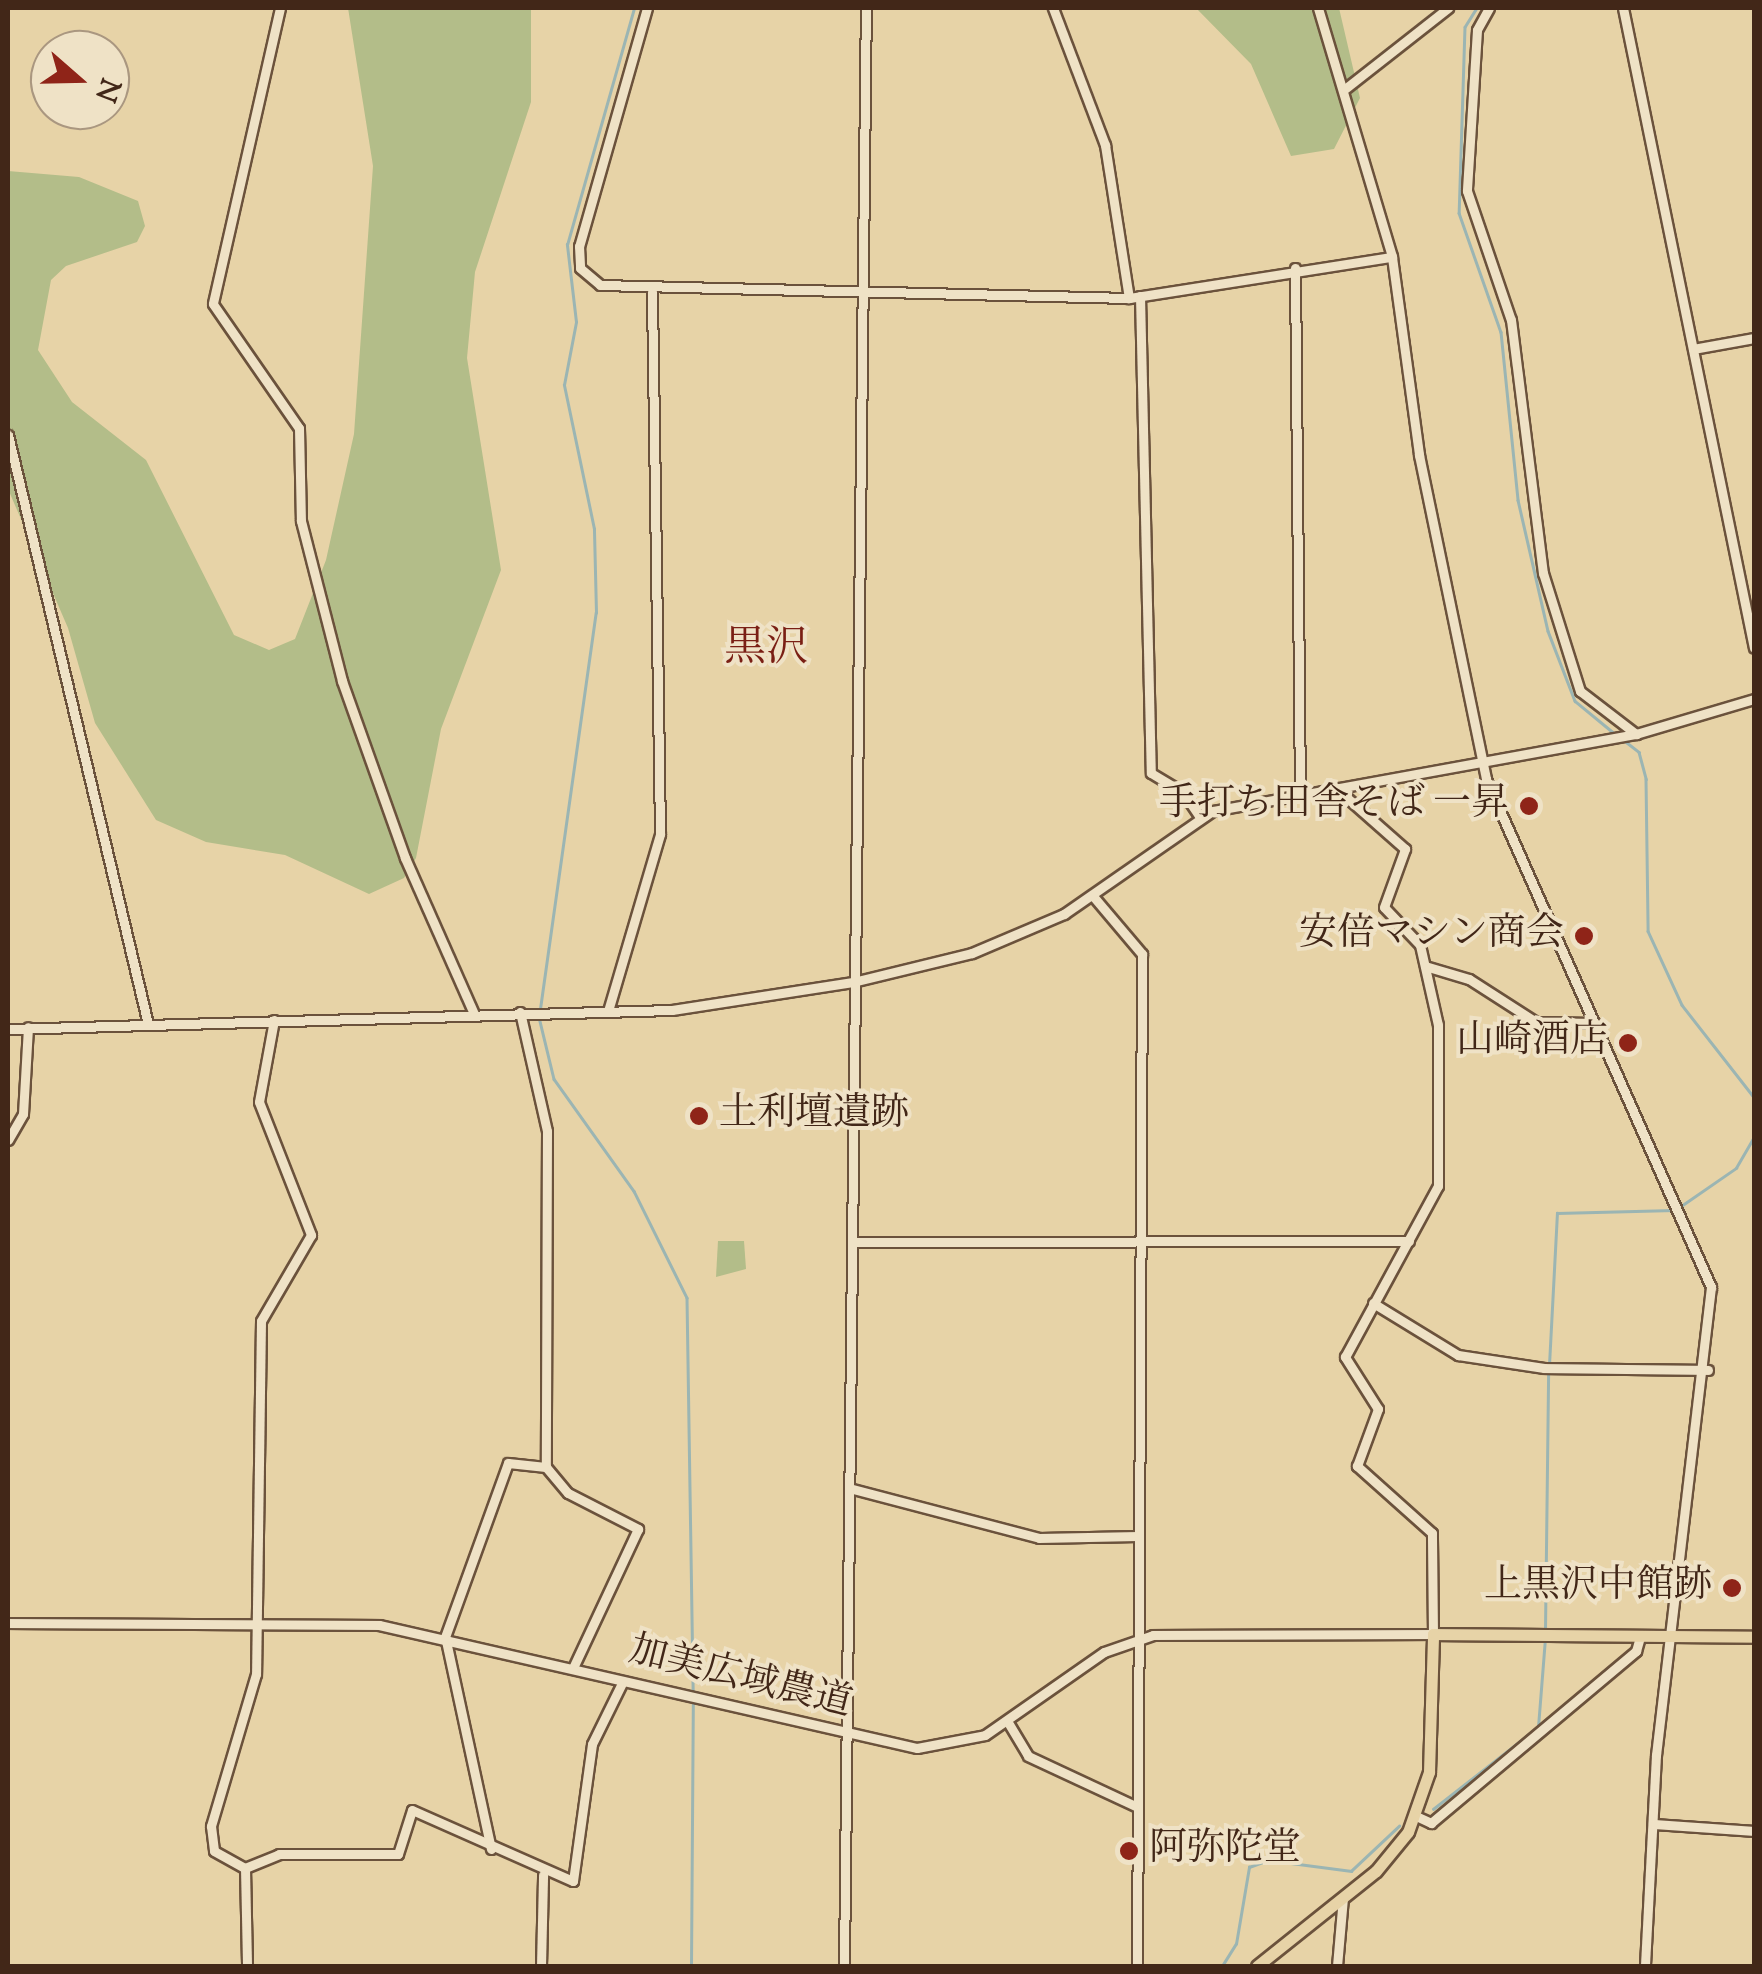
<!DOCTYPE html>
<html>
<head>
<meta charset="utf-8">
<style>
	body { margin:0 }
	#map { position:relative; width:1762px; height:1974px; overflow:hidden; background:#e7d3a7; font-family:"Sorts Mill Goudy","Noto Serif JP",serif }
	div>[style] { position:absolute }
	.green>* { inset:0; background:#b3bd89 }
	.stream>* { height:2.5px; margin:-1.25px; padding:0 1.25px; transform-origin:1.25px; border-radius:1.25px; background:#9bb5b3 }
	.roads { filter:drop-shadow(2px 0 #6b523c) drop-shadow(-2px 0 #6b523c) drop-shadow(0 2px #6b523c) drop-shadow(0 -2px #6b523c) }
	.minor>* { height:9px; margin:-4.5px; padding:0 4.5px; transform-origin:4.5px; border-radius:4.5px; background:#efe2c6 }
	.major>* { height:11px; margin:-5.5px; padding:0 5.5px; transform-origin:5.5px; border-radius:5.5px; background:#e7d3a7 }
	.dots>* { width:28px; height:28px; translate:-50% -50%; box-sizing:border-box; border:5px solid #efe2c6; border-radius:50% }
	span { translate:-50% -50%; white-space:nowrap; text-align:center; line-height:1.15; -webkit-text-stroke:8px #efe2c6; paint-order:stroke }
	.poi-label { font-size:38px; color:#422718 }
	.right { translate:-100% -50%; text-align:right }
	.left { translate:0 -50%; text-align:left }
	.street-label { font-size:38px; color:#422718 }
	.quarter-label { font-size:42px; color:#7a1f14 }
	.frame { position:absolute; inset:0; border:10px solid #422718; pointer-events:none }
	.north { position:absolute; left:30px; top:30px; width:100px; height:100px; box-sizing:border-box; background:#efe2c6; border:2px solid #aa9780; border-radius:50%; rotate:110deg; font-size:28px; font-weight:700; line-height:40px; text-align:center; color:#422718 }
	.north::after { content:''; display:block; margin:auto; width:35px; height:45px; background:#8f2418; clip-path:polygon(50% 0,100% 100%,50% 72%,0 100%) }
</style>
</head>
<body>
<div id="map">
	<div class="green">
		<div style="clip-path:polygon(348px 8px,531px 8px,531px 102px,475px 272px,467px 358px,501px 570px,441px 729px,416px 858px,404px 878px,369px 894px,285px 855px,206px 842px,156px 820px,95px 723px,68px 628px,8px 489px,8px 171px,79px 177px,138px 201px,145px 226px,137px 242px,66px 266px,51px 280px,38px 350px,72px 402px,146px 460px,234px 635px,269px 650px,295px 639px,326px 560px,354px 434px,373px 166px)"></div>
		<div style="clip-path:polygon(1196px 8px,1339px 8px,1360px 98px,1334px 149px,1291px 156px,1251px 64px)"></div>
		<div style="clip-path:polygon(718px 1241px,744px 1241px,746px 1269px,716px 1277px)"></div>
	</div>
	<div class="stream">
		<div style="left:1477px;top:8px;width:22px;rotate:122deg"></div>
		<div style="left:1465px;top:27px;width:186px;rotate:91.8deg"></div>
		<div style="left:1459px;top:213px;width:126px;rotate:70.6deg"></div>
		<div style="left:1501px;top:332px;width:169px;rotate:84.2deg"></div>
		<div style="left:1518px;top:500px;width:134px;rotate:77.1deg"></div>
		<div style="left:1548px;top:631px;width:75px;rotate:68.9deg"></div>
		<div style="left:1575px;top:701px;width:50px;rotate:39.4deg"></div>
		<div style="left:1625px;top:741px;width:18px;rotate:38deg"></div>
		<div style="left:1639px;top:752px;width:28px;rotate:75deg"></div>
		<div style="left:1646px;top:779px;width:152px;rotate:89.2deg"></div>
		<div style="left:1648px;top:931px;width:81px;rotate:65.3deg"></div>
		<div style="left:1682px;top:1005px;width:117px;rotate:52deg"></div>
		<div style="left:540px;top:1009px;width:400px;rotate:-82deg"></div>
		<div style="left:596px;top:613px;width:84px;rotate:-91.4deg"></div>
		<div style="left:594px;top:529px;width:147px;rotate:-101.8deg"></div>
		<div style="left:564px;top:385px;width:64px;rotate:-79.2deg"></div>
		<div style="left:576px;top:322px;width:78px;rotate:-96.7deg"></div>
		<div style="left:567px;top:245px;width:246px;rotate:-74.2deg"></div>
		<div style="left:539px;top:1017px;width:64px;rotate:76.4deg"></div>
		<div style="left:554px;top:1079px;width:138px;rotate:54.5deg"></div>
		<div style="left:634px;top:1191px;width:119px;rotate:63.6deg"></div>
		<div style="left:687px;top:1298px;width:395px;rotate:89.1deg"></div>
		<div style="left:1681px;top:1206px;width:67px;rotate:-34.6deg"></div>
		<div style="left:1736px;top:1168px;width:36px;rotate:-60deg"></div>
		<div style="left:1549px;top:1365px;width:152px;rotate:-87deg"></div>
		<div style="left:1557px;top:1213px;width:117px;rotate:-1.5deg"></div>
		<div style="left:1545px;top:1630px;width:257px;rotate:-89.3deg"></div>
		<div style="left:1433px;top:1809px;width:133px;rotate:-38deg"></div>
		<div style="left:1538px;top:1727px;width:89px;rotate:-85.5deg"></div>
		<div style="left:691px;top:1966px;width:265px;rotate:-89.6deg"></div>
		<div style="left:1222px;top:1966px;width:26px;rotate:-58deg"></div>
		<div style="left:1236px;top:1944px;width:78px;rotate:-80.4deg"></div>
		<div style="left:1249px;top:1867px;width:20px;rotate:-20deg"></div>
		<div style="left:1268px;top:1860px;width:84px;rotate:7.5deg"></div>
		<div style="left:1351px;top:1871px;width:66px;rotate:-43.2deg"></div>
	</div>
	<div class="roads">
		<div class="minor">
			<div style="left:280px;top:8px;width:303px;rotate:102.8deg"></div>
			<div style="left:213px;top:304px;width:151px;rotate:55.3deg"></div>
			<div style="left:299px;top:428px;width:93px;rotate:88.8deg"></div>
			<div style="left:301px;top:521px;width:165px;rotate:75.6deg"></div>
			<div style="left:342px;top:681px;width:188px;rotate:70.4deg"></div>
			<div style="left:405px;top:858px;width:171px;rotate:66.1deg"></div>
			<div style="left:647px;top:8px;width:248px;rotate:105.9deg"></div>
			<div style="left:579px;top:246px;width:22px;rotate:87deg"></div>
			<div style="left:580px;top:268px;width:26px;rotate:40deg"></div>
			<div style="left:600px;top:285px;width:529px;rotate:1.41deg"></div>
			<div style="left:1129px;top:298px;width:266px;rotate:-8.9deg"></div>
			<div style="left:1053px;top:8px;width:147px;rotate:69.2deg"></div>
			<div style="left:1105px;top:145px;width:155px;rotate:81.1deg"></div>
			<div style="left:1318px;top:8px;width:260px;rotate:73.4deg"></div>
			<div style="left:1392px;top:257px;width:200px;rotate:82.2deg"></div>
			<div style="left:1419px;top:455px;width:331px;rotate:78.3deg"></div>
			<div style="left:1486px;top:779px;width:556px;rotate:66.11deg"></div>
			<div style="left:1711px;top:1287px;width:471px;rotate:96.7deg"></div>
			<div style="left:1656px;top:1755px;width:211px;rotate:93deg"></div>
			<div style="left:1489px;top:8px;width:25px;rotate:119deg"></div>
			<div style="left:1477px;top:30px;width:161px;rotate:93.6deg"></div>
			<div style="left:1467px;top:191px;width:136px;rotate:71.2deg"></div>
			<div style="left:1511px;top:320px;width:255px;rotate:82.8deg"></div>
			<div style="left:1543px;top:573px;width:124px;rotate:72.6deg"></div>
			<div style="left:1580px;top:691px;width:71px;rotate:37.5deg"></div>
			<div style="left:1623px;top:8px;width:653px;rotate:78.43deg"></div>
			<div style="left:1346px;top:88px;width:130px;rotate:-38.1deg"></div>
			<div style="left:1295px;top:268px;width:527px;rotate:89.46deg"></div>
			<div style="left:1140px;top:296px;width:477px;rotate:88.7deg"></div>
			<div style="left:1151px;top:773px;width:37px;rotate:31deg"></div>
			<div style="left:1183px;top:792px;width:29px;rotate:56deg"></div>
			<div style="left:1693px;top:349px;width:62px;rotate:-10.2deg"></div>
			<div style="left:8px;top:435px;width:605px;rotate:76.63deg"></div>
			<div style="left:1093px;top:896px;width:76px;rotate:49.8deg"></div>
			<div style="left:1142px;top:954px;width:1012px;rotate:90.28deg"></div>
			<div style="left:1425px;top:966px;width:46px;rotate:16.5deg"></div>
			<div style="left:1469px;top:979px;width:80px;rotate:32.7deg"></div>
			<div style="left:1536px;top:1022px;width:59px;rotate:1deg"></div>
			<div style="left:608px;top:1011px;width:184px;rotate:-73.6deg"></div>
			<div style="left:660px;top:834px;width:542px;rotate:-90.85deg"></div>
			<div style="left:520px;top:1012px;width:122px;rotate:77.2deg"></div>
			<div style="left:547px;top:1131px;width:336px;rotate:90.2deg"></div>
			<div style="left:546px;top:1467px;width:34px;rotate:50deg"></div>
			<div style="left:568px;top:1493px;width:79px;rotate:27.2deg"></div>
			<div style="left:638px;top:1529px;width:153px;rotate:115.1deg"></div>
			<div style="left:274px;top:1020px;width:83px;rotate:100.4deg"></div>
			<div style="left:259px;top:1102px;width:143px;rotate:68.6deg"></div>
			<div style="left:311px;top:1235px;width:99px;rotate:120.2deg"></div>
			<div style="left:261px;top:1321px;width:353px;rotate:90.8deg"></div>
			<div style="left:256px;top:1674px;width:159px;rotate:106.5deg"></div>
			<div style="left:211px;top:1826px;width:25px;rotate:83deg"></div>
			<div style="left:214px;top:1851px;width:35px;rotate:29deg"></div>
			<div style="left:245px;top:1868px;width:37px;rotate:-22deg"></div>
			<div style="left:279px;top:1854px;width:119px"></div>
			<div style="left:398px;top:1854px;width:46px;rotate:-72.3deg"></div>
			<div style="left:412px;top:1810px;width:176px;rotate:23.8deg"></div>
			<div style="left:573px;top:1881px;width:138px;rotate:-82.1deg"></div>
			<div style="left:592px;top:1744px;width:70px;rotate:-63.8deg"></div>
			<div style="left:8px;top:1029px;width:664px;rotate:-1.64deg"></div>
			<div style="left:672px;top:1010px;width:183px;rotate:-8.8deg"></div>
			<div style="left:853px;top:982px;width:122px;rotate:-13.7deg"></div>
			<div style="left:972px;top:953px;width:100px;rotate:-23deg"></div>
			<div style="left:1064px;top:914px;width:180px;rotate:-34.8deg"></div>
			<div style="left:1212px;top:811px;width:431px;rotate:-10.3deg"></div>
			<div style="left:1636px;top:734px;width:123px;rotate:-16.5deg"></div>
			<div style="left:8px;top:1140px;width:30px;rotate:-60deg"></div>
			<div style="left:23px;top:1114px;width:87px;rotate:-86.7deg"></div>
			<div style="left:853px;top:1242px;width:556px;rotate:-0.1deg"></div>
			<div style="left:1373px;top:1303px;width:100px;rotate:31.5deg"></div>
			<div style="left:1458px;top:1355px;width:87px;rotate:8.6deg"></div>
			<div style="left:1544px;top:1368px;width:164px;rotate:0.7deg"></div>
			<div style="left:849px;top:1488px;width:196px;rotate:14.7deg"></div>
			<div style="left:1039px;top:1538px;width:99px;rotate:-1.2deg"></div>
			<div style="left:8px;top:1623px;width:371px;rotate:0.3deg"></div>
			<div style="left:379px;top:1625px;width:552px;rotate:12.88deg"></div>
			<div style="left:917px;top:1748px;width:69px;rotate:-10.8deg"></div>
			<div style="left:985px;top:1735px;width:145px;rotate:-34.9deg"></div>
			<div style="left:1104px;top:1652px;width:52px;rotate:-19.1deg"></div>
			<div style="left:1153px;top:1635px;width:280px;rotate:-0.2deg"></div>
			<div style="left:1433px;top:1634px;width:101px;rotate:-90.6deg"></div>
			<div style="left:1432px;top:1533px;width:101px;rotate:-138.2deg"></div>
			<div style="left:1357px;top:1466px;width:61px;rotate:-69.8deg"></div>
			<div style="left:1378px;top:1409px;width:62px;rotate:-122.4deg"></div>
			<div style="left:1345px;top:1357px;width:195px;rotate:-61.5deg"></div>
			<div style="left:1438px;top:1186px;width:161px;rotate:-90deg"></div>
			<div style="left:1438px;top:1025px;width:82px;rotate:-102.7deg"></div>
			<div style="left:1420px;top:945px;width:52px;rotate:-133.5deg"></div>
			<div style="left:1384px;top:907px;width:62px;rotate:-70.1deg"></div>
			<div style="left:1405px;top:849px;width:92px;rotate:-138.5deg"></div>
			<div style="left:1009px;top:1724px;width:37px;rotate:59deg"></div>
			<div style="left:1028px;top:1756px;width:118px;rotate:25deg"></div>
			<div style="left:1416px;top:1816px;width:17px;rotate:25deg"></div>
			<div style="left:1431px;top:1823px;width:268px;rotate:-40deg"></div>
			<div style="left:1636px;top:1651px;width:15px;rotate:-74deg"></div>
			<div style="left:1655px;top:1824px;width:99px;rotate:4deg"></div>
			<div style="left:491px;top:1849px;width:217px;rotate:-102.2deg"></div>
			<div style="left:445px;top:1637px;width:185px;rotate:-70.1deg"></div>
			<div style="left:508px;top:1463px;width:38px;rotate:6deg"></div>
			<div style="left:245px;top:1868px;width:98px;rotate:88.8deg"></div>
			<div style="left:541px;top:1966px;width:91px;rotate:-88.7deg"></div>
			<div style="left:844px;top:1966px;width:1958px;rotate:-89.36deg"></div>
			<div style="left:1337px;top:1966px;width:69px;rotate:-85deg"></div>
		</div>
		<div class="major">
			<div style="left:1257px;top:1966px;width:152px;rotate:-38.6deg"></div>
			<div style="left:1376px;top:1871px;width:50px;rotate:-50.6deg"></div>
			<div style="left:1408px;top:1832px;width:64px;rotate:-70.7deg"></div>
			<div style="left:1429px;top:1772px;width:138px;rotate:-88.3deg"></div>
			<div style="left:1433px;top:1634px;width:321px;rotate:0.5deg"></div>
		</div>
	</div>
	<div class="dots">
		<div style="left:1529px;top:806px;background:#8f2418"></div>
		<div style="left:1584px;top:936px;background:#8f2418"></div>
		<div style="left:1628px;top:1043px;background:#8f2418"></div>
		<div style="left:699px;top:1116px;background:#8f2418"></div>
		<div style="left:1732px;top:1588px;background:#8f2418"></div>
		<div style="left:1129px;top:1851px;background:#8f2418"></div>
	</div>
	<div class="poi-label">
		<span class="right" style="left:1509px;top:806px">手打ち田舎そば 一昇</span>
		<span class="right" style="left:1564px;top:936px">安倍マシン商会</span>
		<span class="right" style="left:1608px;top:1043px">山崎酒店</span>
		<span class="left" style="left:719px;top:1116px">土利壇遺跡</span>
		<span class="right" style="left:1712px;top:1588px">上黒沢中館跡</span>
		<span class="left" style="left:1149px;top:1851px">阿弥陀堂</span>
	</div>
	<div class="street-label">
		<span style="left:740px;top:1679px;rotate:14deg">加美広域農道</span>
	</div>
	<div class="quarter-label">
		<span style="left:766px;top:650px">黒沢</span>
	</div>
	<div class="frame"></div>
	<div class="north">N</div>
</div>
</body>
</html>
